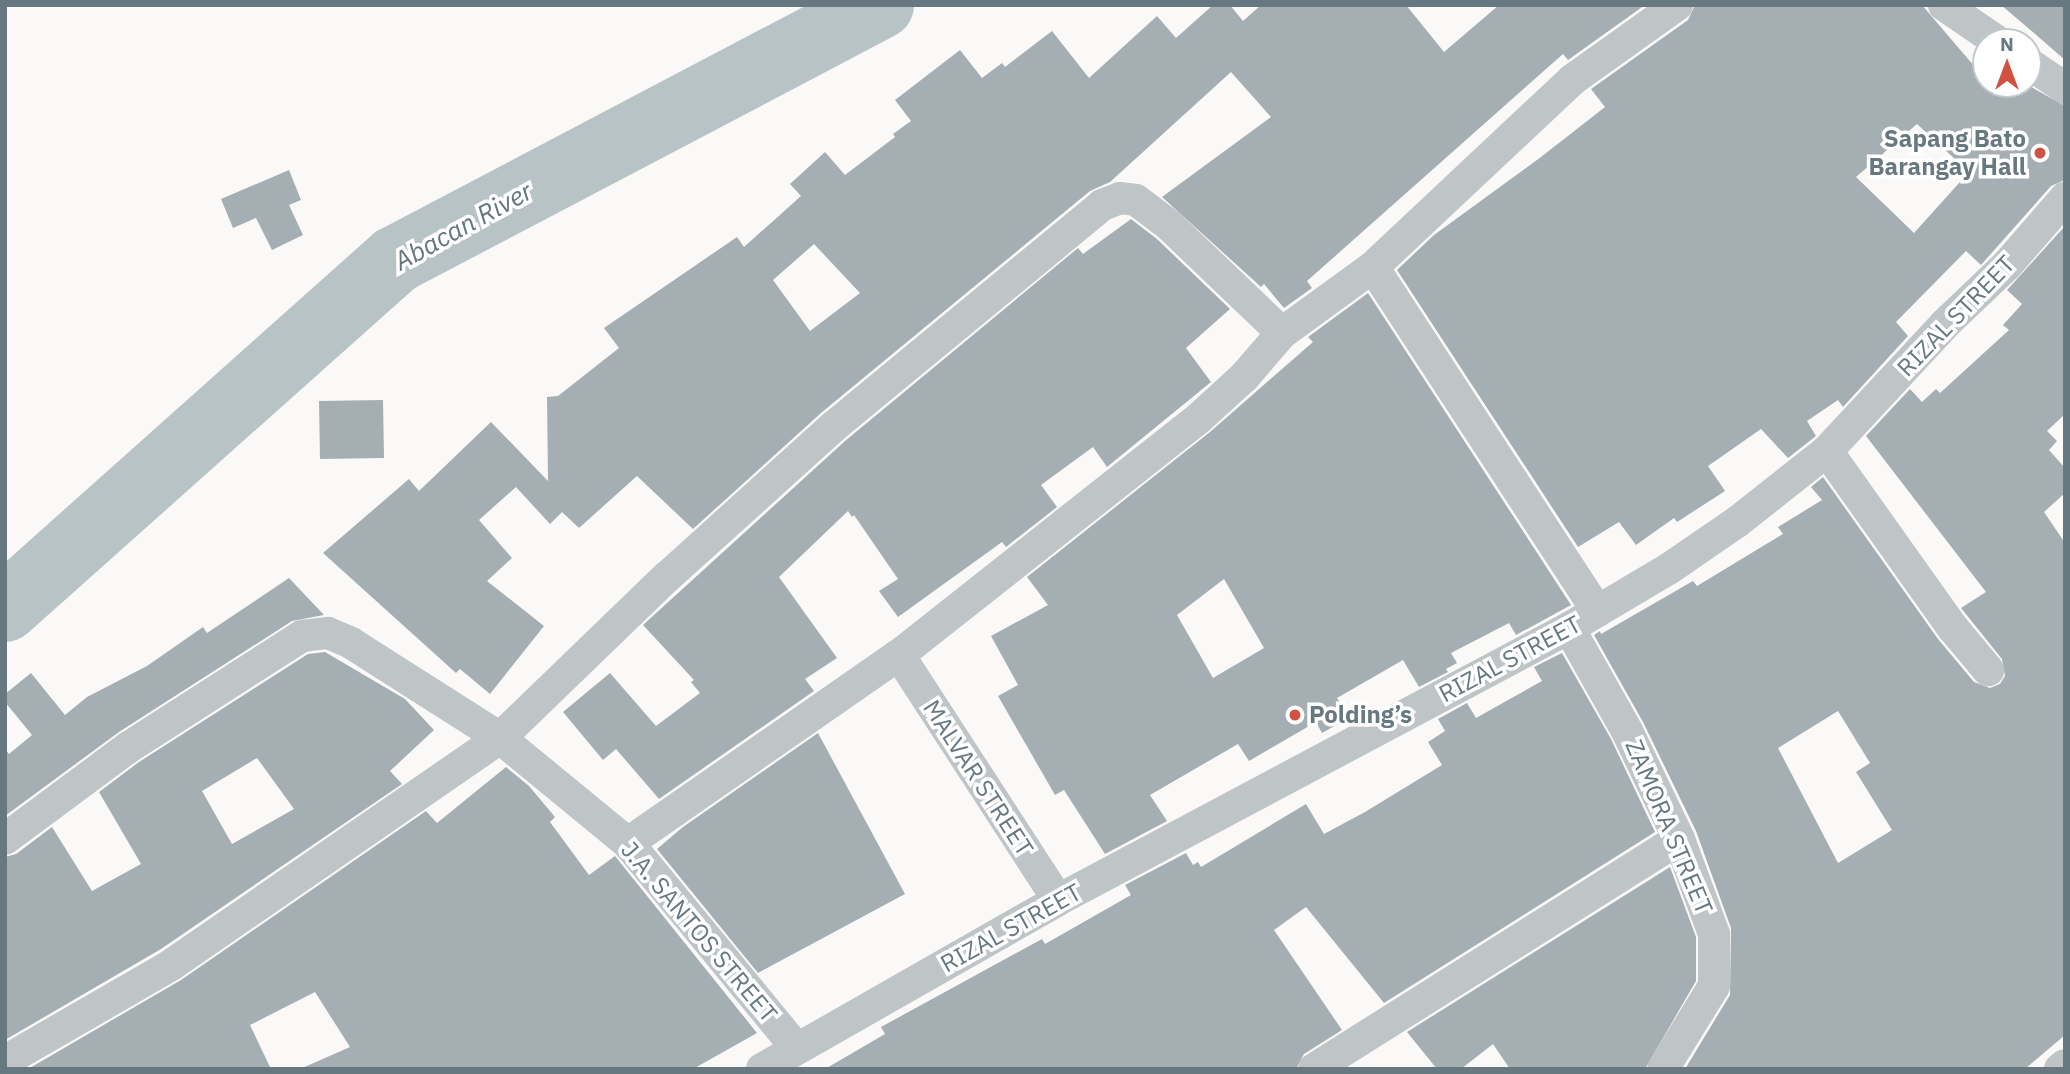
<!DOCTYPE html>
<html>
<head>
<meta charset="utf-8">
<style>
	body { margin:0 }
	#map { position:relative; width:2070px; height:1074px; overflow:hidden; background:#faf9f8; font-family:"IBM Plex Sans",sans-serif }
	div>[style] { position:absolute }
	.river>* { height:68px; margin:-34px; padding:0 34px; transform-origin:34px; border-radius:34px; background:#b8c3c6 }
	.building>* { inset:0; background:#a5aeb2; transform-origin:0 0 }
	.street>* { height:32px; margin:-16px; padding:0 16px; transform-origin:16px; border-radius:16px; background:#bfc4c7 }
	.dots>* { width:19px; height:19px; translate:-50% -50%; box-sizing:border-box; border:4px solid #fff; border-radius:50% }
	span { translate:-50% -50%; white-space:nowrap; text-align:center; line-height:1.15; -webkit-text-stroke:7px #fff; paint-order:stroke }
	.poi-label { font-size:24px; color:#677880; font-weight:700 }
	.right { translate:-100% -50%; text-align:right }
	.left { translate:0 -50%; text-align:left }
	.street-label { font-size:24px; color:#677880 }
	.water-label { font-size:26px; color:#637679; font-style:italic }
	.frame { position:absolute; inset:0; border:7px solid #677880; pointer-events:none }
	.north { position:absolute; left:1972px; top:28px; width:70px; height:70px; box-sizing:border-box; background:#fff; border:2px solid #c2c9cc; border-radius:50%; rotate:0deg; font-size:19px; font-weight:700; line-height:28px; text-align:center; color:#677880 }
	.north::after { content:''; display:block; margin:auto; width:24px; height:32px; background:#d15240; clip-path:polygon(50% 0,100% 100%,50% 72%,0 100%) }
</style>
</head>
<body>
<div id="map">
	<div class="river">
		<div style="left:5px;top:608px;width:523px;rotate:-41.74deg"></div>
		<div style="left:395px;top:260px;width:548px;rotate:-27.73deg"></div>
	</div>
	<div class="building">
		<div style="clip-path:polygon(evenodd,1213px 5px,1230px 5px,1243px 21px,1261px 5px,1406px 5px,1444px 52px,1499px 5px,1645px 5px,1568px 60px,1563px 54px,1307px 281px,1312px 288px,1284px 308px,1264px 284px,1261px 287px,1162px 197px,1271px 117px,1231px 72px,1110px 182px,1090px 191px,821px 413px,693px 529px,637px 476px,579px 528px,562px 512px,550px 524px,516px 487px,479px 520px,512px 558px,487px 581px,544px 626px,490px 694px,460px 669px,456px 673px,323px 553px,409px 479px,419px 491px,491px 422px,548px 481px,547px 397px,558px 396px,619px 348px,604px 328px,737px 237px,744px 247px,801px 196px,790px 184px,825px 152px,845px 175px,895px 137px,893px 134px,911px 121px,895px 100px,960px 50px,982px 78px,1002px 63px,1005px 67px,1052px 31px,1089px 78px,1157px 16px,1176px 38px,1213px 5px,814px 244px,860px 293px,810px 331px,773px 280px,814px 244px)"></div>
		<div style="clip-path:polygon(evenodd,1695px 5px,1922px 5px,1986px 80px,1986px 84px,2026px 84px,2065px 106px,2065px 180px,2051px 186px,1981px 265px,1966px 251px,1896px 322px,1908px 336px,1843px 407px,1838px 400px,1807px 421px,1816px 436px,1788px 458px,1761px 429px,1708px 466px,1725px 491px,1677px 522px,1674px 518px,1636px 545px,1619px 522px,1578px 547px,1397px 270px,1434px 235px,1541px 157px,1605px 107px,1591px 89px,1688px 20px,1695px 5px,1917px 124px,1969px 172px,1914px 233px,1856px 177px,1917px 124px)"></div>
		<div style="clip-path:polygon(2001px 5px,2065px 5px,2065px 60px,2034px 33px)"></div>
		<div style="clip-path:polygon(289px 170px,301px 200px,289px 205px,303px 235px,272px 250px,256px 218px,233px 228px,221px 199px)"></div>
		<div style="clip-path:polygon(1131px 219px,1157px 239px,1230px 309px,1186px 348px,1211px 382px,1107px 467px,1093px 447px,1041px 485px,1057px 507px,1006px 547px,1002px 542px,898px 617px,879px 591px,898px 579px,854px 515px,852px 517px,848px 511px,779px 577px,837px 658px,805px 679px,814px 691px,659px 799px,616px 749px,603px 760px,563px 712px,610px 673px,656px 726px,700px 693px,691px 682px,694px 680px,643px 625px,845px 441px,1078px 248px,1083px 254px)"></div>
		<div style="clip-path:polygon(evenodd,2065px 226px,2065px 414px,2047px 431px,2057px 441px,2049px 450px,2065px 468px,2065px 493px,2044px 512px,2065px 543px,2065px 1035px,2025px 1069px,1685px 1069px,1730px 995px,1731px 928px,1696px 831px,1643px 722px,1594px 635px,1600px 631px,1601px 634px,1693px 581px,1697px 586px,1783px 534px,1778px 527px,1822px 500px,1811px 487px,1823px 477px,1938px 639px,1974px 682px,1990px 688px,2000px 684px,2005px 676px,2002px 659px,1961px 608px,1986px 592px,1866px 436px,1910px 389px,1922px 402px,1936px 389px,1940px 393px,2009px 330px,2003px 325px,2022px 304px,2007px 290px,2065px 226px,1838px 711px,1870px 763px,1856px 772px,1892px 830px,1838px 863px,1778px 748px,1838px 711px)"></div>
		<div style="clip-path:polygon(evenodd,1368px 293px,1571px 605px,1516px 635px,1509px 623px,1451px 653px,1457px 663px,1446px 669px,1448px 672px,1419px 687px,1403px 660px,1337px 698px,1349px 718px,1322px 733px,1316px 722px,1249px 761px,1238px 744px,1150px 795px,1167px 821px,1105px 854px,1064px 790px,1055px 795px,998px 696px,1018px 685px,991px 636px,1048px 605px,1027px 577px,1210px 432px,1313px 342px,1308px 337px,1368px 293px,1224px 579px,1264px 648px,1213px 678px,1177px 615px,1224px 579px)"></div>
		<div style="left:383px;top:400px;width:58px;height:64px;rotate:89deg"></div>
		<div style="clip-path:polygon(289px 578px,324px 615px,292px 621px,119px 732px,5px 816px,5px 749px,9px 754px,32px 735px,5px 702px,5px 694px,31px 673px,65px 715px,87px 697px,147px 666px,203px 627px,207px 633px)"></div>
		<div style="clip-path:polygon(evenodd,325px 652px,405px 699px,434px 730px,390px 771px,402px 784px,161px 949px,5px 1040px,5px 857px,16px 854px,52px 827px,92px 891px,141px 864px,99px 792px,139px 762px,308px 654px,325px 652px,257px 758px,294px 809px,232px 844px,202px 791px,257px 758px)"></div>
		<div style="clip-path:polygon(1562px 653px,1611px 739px,1655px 832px,1384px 1003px,1306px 907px,1274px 930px,1342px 1030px,1304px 1054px,1296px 1069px,825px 1069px,885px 1034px,881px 1027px,1042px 939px,1045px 944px,1131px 895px,1125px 885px,1186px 853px,1193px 865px,1198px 862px,1201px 867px,1306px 804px,1324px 834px,1365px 812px,1442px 765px,1428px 742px,1445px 731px,1438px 719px,1467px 703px,1476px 718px,1542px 681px,1534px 667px)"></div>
		<div style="clip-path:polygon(818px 733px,905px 894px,758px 973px,657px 849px,683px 827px)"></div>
		<div style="clip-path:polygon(506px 767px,529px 786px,555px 817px,550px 822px,589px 875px,615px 856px,757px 1033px,693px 1069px,300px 1069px,350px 1047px,315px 992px,250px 1025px,271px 1069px,28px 1069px,181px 980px,426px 811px,437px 823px)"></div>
		<div style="clip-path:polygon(1670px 867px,1696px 937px,1696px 981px,1645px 1069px,1510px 1069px,1493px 1044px,1461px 1069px,1437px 1069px,1407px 1032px)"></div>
	</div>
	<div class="street">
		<div style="left:1944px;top:5px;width:65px;rotate:34.4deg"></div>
		<div style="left:2028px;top:63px;width:45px;rotate:34deg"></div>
		<div style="left:1373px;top:267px;width:411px;rotate:56.9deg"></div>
		<div style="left:1827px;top:451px;width:217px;rotate:54.6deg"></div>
		<div style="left:1953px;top:628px;width:55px;rotate:50.2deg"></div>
		<div style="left:1569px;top:628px;width:118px;rotate:60.6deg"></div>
		<div style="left:1627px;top:731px;width:120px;rotate:64.3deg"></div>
		<div style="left:1679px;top:839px;width:101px;rotate:69.8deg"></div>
		<div style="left:1714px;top:934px;width:52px;rotate:90deg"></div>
		<div style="left:1714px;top:986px;width:97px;rotate:121.6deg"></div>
		<div style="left:899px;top:655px;width:292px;rotate:57deg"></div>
		<div style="left:5px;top:839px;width:154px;rotate:-36.6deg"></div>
		<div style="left:129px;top:747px;width:206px;rotate:-32.7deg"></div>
		<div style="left:302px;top:636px;width:26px;rotate:-7deg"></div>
		<div style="left:328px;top:633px;width:25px;rotate:23deg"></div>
		<div style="left:351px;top:643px;width:177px;rotate:32.5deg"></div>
		<div style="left:500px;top:738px;width:166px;rotate:39.4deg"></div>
		<div style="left:628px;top:843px;width:266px;rotate:50.6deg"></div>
		<div style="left:628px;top:843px;width:330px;rotate:-34.8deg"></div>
		<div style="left:899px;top:655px;width:382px;rotate:-38.3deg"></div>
		<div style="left:1199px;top:418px;width:61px;rotate:-42.3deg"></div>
		<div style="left:1244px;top:377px;width:58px;rotate:-49.2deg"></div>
		<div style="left:1282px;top:333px;width:112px;rotate:-36deg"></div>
		<div style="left:1373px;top:267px;width:273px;rotate:-43.2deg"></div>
		<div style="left:1572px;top:80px;width:129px;rotate:-35.5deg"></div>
		<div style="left:5px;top:1061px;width:192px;rotate:-30deg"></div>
		<div style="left:171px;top:965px;width:400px;rotate:-34.6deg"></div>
		<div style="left:500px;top:738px;width:232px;rotate:-44deg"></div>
		<div style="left:667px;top:577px;width:224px;rotate:-42.1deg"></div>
		<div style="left:833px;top:427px;width:349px;rotate:-39.5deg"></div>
		<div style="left:1102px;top:205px;width:19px;rotate:-21deg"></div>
		<div style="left:1120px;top:198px;width:16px;rotate:7deg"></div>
		<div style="left:1136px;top:200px;width:41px;rotate:37.1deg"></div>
		<div style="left:1169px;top:225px;width:156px;rotate:43.7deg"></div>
		<div style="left:762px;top:1069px;width:341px;rotate:-29.7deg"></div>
		<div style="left:1058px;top:900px;width:579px;rotate:-28.03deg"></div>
		<div style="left:1569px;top:628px;width:117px;rotate:-30.7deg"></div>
		<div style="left:1670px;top:568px;width:81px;rotate:-34.5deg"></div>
		<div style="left:1737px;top:522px;width:115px;rotate:-38.3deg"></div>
		<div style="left:1827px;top:451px;width:173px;rotate:-47.1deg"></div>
		<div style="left:1945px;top:324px;width:86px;rotate:-43.6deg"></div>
		<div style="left:2007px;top:265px;width:89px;rotate:-49.1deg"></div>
		<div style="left:1314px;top:1069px;width:431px;rotate:-32.2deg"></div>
		<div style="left:2060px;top:1069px;width:6px;rotate:-39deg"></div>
	</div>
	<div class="dots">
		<div style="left:2040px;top:153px;background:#d15240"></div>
		<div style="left:1295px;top:715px;background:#d15240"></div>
	</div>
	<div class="poi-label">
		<span class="right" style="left:2026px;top:153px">Sapang Bato<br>Barangay Hall</span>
		<span class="left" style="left:1309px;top:715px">Polding’s</span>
	</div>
	<div class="street-label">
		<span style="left:1956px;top:316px;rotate:-46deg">RIZAL STREET</span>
		<span style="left:1510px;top:659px;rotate:-28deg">RIZAL STREET</span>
		<span style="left:978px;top:778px;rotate:57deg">MALVAR STREET</span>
		<span style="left:1669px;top:827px;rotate:67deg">ZAMORA STREET</span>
		<span style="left:1011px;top:928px;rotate:-29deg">RIZAL STREET</span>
		<span style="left:699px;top:932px;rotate:50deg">J.A. SANTOS STREET</span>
	</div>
	<div class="water-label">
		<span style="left:463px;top:226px;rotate:-29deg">Abacan River</span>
	</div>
	<div class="frame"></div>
	<div class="north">N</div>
</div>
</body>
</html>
